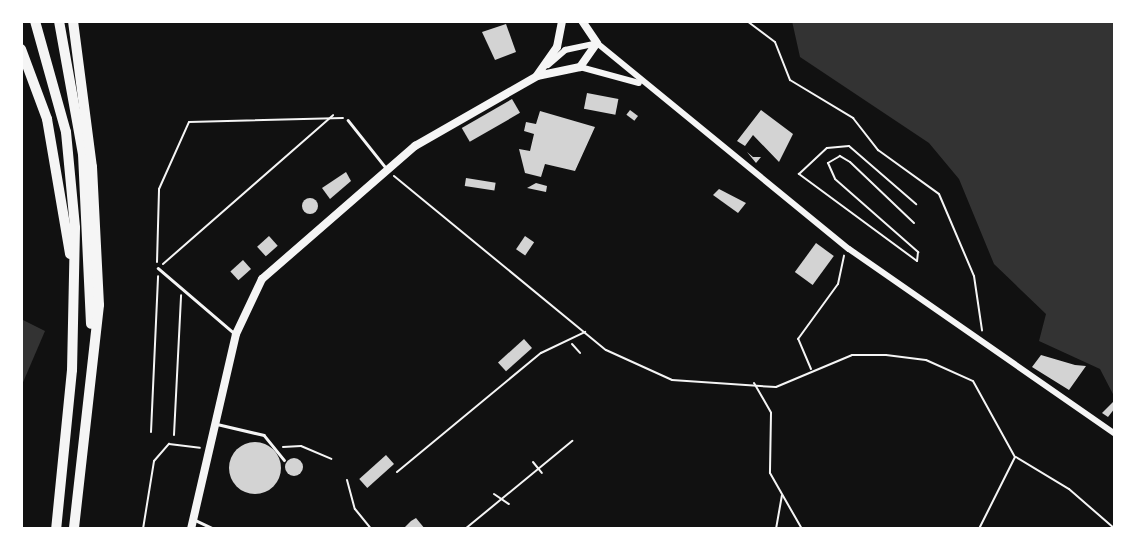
<!DOCTYPE html>
<html>
<head>
<meta charset="utf-8">
<style>
	body { margin:0 }
	#map { position:relative; width:1136px; height:550px; overflow:hidden; background:#111; font-family:"Source Sans 3",sans-serif }
	div>[style] { position:absolute }
	.water>* { inset:0; background:#333 }
	.building>* { inset:0; background:#d3d3d3; transform-origin:0 0 }
	.round { border-radius:50% }
	.path>* { height:2px; margin:-1px; padding:0 1px; transform-origin:1px; border-radius:1px; background:#f5f5f5 }
	.service>* { height:2.5px; margin:-1.25px; padding:0 1.25px; transform-origin:1.25px; border-radius:1.25px; background:#f5f5f5 }
	.minor>* { height:6px; margin:-3px; padding:0 3px; transform-origin:3px; border-radius:3px; background:#f5f5f5 }
	.tertiary>* { height:8px; margin:-4px; padding:0 4px; transform-origin:4px; border-radius:4px; background:#f5f5f5 }
	.trunk>* { height:10px; margin:-5px; padding:0 5px; transform-origin:5px; border-radius:5px; background:#f5f5f5 }
	span { translate:-50% -50%; white-space:nowrap; text-align:center; line-height:1.15; -webkit-text-stroke:5px #fff; paint-order:stroke }
	.frame { position:absolute; inset:0; border:23px solid #fff; pointer-events:none }
</style>
</head>
<body>
<div id="map">
	<div class="water">
		<div style="clip-path:polygon(792px 21px,1115px 21px,1115px 398px,1100px 369px,1039px 341px,1046px 314px,994px 264px,959px 179px,929px 143px,800px 57px)"></div>
		<div style="clip-path:polygon(21px 319px,45px 331px,21px 387px)"></div>
	</div>
	<div class="building">
		<div style="clip-path:polygon(506px 24px,516px 52px,495px 60px,482px 32px)"></div>
		<div style="left:587px;top:93px;width:32px;height:16px;rotate:11deg"></div>
		<div style="left:512px;top:99px;width:16px;height:58px;rotate:60deg"></div>
		<div style="left:630px;top:110px;width:10px;height:6px;rotate:37deg"></div>
		<div style="clip-path:polygon(761px 110px,793px 134px,779px 162px,753px 135px,745px 146px,737px 141px)"></div>
		<div style="clip-path:polygon(540px 111px,595px 127px,575px 171px,545px 164px,541px 177px,525px 173px,519px 149px,530px 151px,534px 134px,524px 131px,526px 122px,536px 124px)"></div>
		<div style="clip-path:polygon(747px 152px,753px 157px,761px 157px,756px 163px)"></div>
		<div style="clip-path:polygon(346px 172px,351px 181px,330px 199px,322px 188px)"></div>
		<div style="left:466px;top:178px;width:30px;height:8px;rotate:9deg"></div>
		<div style="clip-path:polygon(536px 183px,547px 186px,546px 192px,527px 188px)"></div>
		<div style="clip-path:polygon(719px 189px,746px 203px,738px 213px,713px 195px)"></div>
		<div class="round" style="left:302px;top:198px;width:16px;height:16px"></div>
		<div style="left:269px;top:236px;width:13px;height:16px;rotate:48deg"></div>
		<div style="left:525px;top:236px;width:11px;height:16px;rotate:34deg"></div>
		<div style="left:816px;top:243px;width:22px;height:36px;rotate:36deg"></div>
		<div style="left:243px;top:260px;width:12px;height:17px;rotate:48deg"></div>
		<div style="left:524px;top:339px;width:12px;height:35px;rotate:48deg"></div>
		<div style="clip-path:polygon(1041px 355px,1075px 365px,1086px 366px,1069px 390px,1032px 367px)"></div>
		<div style="clip-path:polygon(1114px 401px,1115px 408px,1108px 417px,1102px 413px)"></div>
		<div class="round" style="left:229px;top:442px;width:52px;height:52px"></div>
		<div style="left:386px;top:455px;width:12px;height:36px;rotate:48deg"></div>
		<div class="round" style="left:285px;top:458px;width:18px;height:18px"></div>
		<div style="clip-path:polygon(416px 518px,425px 529px,403px 529px,411px 521px)"></div>
	</div>
	<div class="path">
		<div style="left:747px;top:21px;width:35px;rotate:37deg"></div>
		<div style="left:775px;top:42px;width:41px;rotate:68.5deg"></div>
		<div style="left:790px;top:80px;width:74px;rotate:31.1deg"></div>
		<div style="left:853px;top:118px;width:41px;rotate:52deg"></div>
		<div style="left:878px;top:150px;width:75px;rotate:35.8deg"></div>
		<div style="left:939px;top:194px;width:89px;rotate:66.9deg"></div>
		<div style="left:974px;top:276px;width:55px;rotate:81.6deg"></div>
		<div style="left:394px;top:176px;width:274px;rotate:39.4deg"></div>
		<div style="left:606px;top:350px;width:72px;rotate:24.4deg"></div>
		<div style="left:672px;top:380px;width:104px;rotate:3.9deg"></div>
		<div style="left:776px;top:387px;width:82px;rotate:-22.8deg"></div>
		<div style="left:852px;top:355px;width:34px"></div>
		<div style="left:886px;top:355px;width:40px;rotate:7.1deg"></div>
		<div style="left:926px;top:360px;width:51px;rotate:24.1deg"></div>
		<div style="left:973px;top:381px;width:87px;rotate:61.1deg"></div>
		<div style="left:1015px;top:457px;width:80px;rotate:116.6deg"></div>
		<div style="left:914px;top:223px;width:88px;rotate:-136.4deg"></div>
		<div style="left:850px;top:162px;width:12px;rotate:-149deg"></div>
		<div style="left:840px;top:156px;width:14px;rotate:150deg"></div>
		<div style="left:828px;top:163px;width:17px;rotate:66deg"></div>
		<div style="left:835px;top:179px;width:111px;rotate:41.3deg"></div>
		<div style="left:918px;top:252px;width:9px;rotate:96deg"></div>
		<div style="left:917px;top:261px;width:147px;rotate:-143.6deg"></div>
		<div style="left:799px;top:174px;width:38px;rotate:-43deg"></div>
		<div style="left:827px;top:148px;width:22px;rotate:-5deg"></div>
		<div style="left:849px;top:146px;width:89px;rotate:40.9deg"></div>
		<div style="left:157px;top:262px;width:73px;rotate:-88.4deg"></div>
		<div style="left:159px;top:189px;width:73px;rotate:-65.9deg"></div>
		<div style="left:189px;top:122px;width:154px;rotate:-1.5deg"></div>
		<div style="left:163px;top:264px;width:226px;rotate:-41.2deg"></div>
		<div style="left:572px;top:344px;width:12px;rotate:48deg"></div>
		<div style="left:811px;top:369px;width:33px;rotate:-113deg"></div>
		<div style="left:798px;top:339px;width:68px;rotate:-54deg"></div>
		<div style="left:838px;top:284px;width:29px;rotate:-78deg"></div>
		<div style="left:754px;top:383px;width:34px;rotate:60deg"></div>
		<div style="left:771px;top:413px;width:60px;rotate:91deg"></div>
		<div style="left:770px;top:473px;width:64px;rotate:60.3deg"></div>
		<div style="left:151px;top:432px;width:156px;rotate:-87.4deg"></div>
		<div style="left:174px;top:435px;width:140px;rotate:-87.1deg"></div>
		<div style="left:283px;top:447px;width:18px;rotate:-3deg"></div>
		<div style="left:301px;top:446px;width:33px;rotate:23deg"></div>
		<div style="left:1016px;top:457px;width:62px;rotate:31.1deg"></div>
		<div style="left:1069px;top:489px;width:61px;rotate:41deg"></div>
		<div style="left:533px;top:462px;width:14px;rotate:51deg"></div>
		<div style="left:397px;top:472px;width:187px;rotate:-39.6deg"></div>
		<div style="left:541px;top:353px;width:49px;rotate:-25.5deg"></div>
		<div style="left:347px;top:480px;width:30px;rotate:75deg"></div>
		<div style="left:355px;top:509px;width:26px;rotate:51deg"></div>
		<div style="left:494px;top:494px;width:18px;rotate:34deg"></div>
		<div style="left:143px;top:529px;width:69px;rotate:-80.8deg"></div>
		<div style="left:154px;top:461px;width:23px;rotate:-49deg"></div>
		<div style="left:169px;top:444px;width:31px;rotate:7deg"></div>
		<div style="left:465px;top:529px;width:139px;rotate:-39.4deg"></div>
		<div style="left:776px;top:529px;width:34px;rotate:-80deg"></div>
	</div>
	<div class="service">
		<div style="left:348px;top:120px;width:63px;rotate:51.5deg"></div>
		<div style="left:158px;top:268px;width:99px;rotate:40.5deg"></div>
		<div style="left:217px;top:424px;width:48px;rotate:13.2deg"></div>
		<div style="left:264px;top:435px;width:32px;rotate:51deg"></div>
		<div style="left:195px;top:520px;width:21px;rotate:25deg"></div>
	</div>
	<div class="minor">
		<div style="left:548px;top:65px;width:23px;rotate:-41deg"></div>
		<div style="left:565px;top:50px;width:33px;rotate:-12deg"></div>
		<div style="left:597px;top:43px;width:325px;rotate:39.3deg"></div>
		<div style="left:849px;top:249px;width:324px;rotate:34.8deg"></div>
		<div style="left:580px;top:67px;width:61px;rotate:15.2deg"></div>
	</div>
	<div class="tertiary">
		<div style="left:538px;top:74px;width:33px;rotate:-55deg"></div>
		<div style="left:557px;top:47px;width:26px;rotate:-79deg"></div>
		<div style="left:191px;top:529px;width:200px;rotate:-77deg"></div>
		<div style="left:236px;top:334px;width:61px;rotate:-64.7deg"></div>
		<div style="left:262px;top:279px;width:203px;rotate:-41deg"></div>
		<div style="left:415px;top:146px;width:141px;rotate:-29.8deg"></div>
		<div style="left:537px;top:76px;width:44px;rotate:-11.8deg"></div>
		<div style="left:580px;top:67px;width:29px;rotate:-55deg"></div>
		<div style="left:597px;top:43px;width:27px;rotate:-124deg"></div>
	</div>
	<div class="trunk">
		<div style="left:35px;top:21px;width:115px;rotate:74.4deg"></div>
		<div style="left:66px;top:132px;width:96px;rotate:84.6deg"></div>
		<div style="left:75px;top:228px;width:142px;rotate:91.2deg"></div>
		<div style="left:72px;top:370px;width:160px;rotate:95.7deg"></div>
		<div style="left:59px;top:21px;width:135px;rotate:79.8deg"></div>
		<div style="left:83px;top:154px;width:170px;rotate:87.3deg"></div>
		<div style="left:73px;top:21px;width:147px;rotate:82.6deg"></div>
		<div style="left:92px;top:167px;width:138px;rotate:87.1deg"></div>
		<div style="left:99px;top:305px;width:225px;rotate:96.4deg"></div>
		<div style="left:21px;top:49px;width:75px;rotate:69.6deg"></div>
		<div style="left:47px;top:119px;width:137px;rotate:80.3deg"></div>
	</div>
	<div class="frame"></div>
</div>
</body>
</html>
